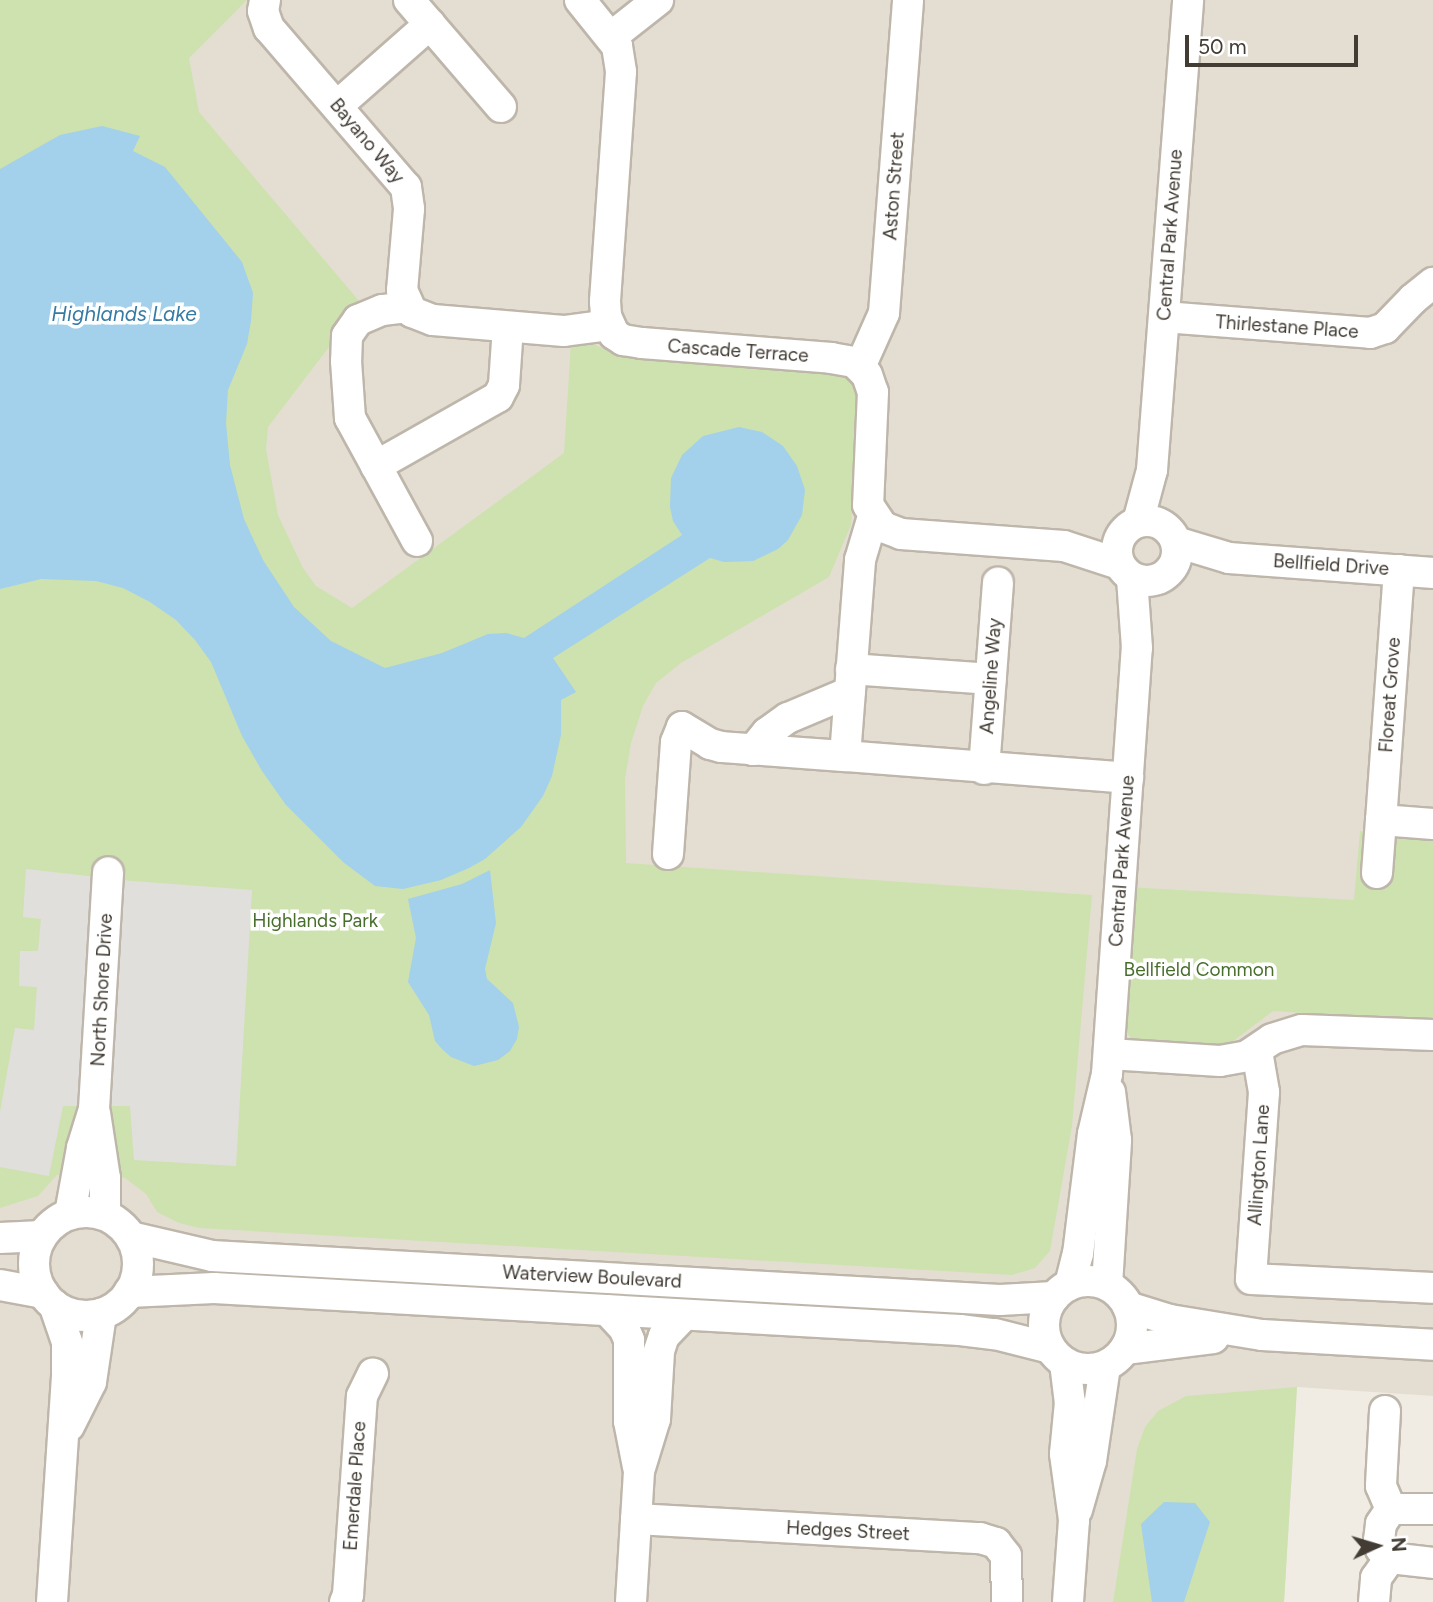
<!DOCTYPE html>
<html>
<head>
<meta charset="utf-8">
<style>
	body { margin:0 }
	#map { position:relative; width:1433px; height:1602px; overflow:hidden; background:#f0ece4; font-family:Figtree,sans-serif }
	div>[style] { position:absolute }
	.residential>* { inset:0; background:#e4ded2 }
	.green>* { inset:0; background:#cde2af }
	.parking>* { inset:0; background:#e1dfdc }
	.water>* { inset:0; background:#a3d0ea }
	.roads { filter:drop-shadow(2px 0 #beb6aa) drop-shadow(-2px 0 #beb6aa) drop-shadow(0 2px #beb6aa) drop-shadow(0 -2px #beb6aa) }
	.minor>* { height:30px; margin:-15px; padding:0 15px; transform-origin:15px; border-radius:15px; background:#fff }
	.minor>.ring { margin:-15px; padding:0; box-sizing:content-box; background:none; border:30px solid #fff; border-radius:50% }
	span { translate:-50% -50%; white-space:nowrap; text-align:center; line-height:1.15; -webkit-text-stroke:7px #fff; paint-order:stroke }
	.street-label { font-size:19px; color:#423c34 }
	.park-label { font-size:19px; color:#486e2c }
	.water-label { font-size:21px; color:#367ba5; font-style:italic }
	.north { position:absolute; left:1342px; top:1511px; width:70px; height:70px; -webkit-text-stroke:5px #fff; paint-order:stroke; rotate:86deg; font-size:19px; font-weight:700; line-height:28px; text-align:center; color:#423c34 }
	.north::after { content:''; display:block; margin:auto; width:24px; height:32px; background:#423c34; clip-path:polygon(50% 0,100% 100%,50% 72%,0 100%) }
	.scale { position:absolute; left:1185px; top:35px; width:173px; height:32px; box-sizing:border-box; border:4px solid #423c34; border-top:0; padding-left:9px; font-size:21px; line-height:24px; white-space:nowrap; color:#423c34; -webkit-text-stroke:5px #fff; paint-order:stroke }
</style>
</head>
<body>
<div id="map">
	<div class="residential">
		<div style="clip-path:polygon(0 0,1433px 0,1433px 1396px,1297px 1387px,1284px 1602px,0 1602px)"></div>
	</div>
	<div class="green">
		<div style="clip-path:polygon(0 0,247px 0,189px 58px,199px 112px,365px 308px,342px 330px,268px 427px,266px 449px,278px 515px,303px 568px,316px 586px,352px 608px,564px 453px,571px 343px,588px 342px,622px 356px,812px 370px,849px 379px,855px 387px,860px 408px,851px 525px,829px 577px,681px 663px,656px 683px,643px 706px,631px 743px,625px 779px,626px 863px,1092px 895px,1072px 1126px,1050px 1251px,1035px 1268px,1012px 1275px,199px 1228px,179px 1223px,157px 1212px,146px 1194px,125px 1178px,66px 1174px,57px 1175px,38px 1196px,0 1208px)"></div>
		<div style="clip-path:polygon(1360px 831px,1433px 836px,1433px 1022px,1273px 1011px,1232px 1042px,1211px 1048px,1136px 1045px,1120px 1023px,1127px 887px,1354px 900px)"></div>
		<div style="clip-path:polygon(1297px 1387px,1284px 1602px,1113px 1602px,1137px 1449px,1145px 1427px,1158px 1411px,1186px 1396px)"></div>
	</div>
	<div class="parking">
		<div style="clip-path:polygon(26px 869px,132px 881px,252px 890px,236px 1166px,134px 1160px,130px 1106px,63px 1106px,49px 1176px,0 1167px,0 1112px,15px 1028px,34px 1030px,37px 987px,19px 986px,20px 951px,38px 951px,41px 919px,23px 917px)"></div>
	</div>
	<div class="water">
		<div style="clip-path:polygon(102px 126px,140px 136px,133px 151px,165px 167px,242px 262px,253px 293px,251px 321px,247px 344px,228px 390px,226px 423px,230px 465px,244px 519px,263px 560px,294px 607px,331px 641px,385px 668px,442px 653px,488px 634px,506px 633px,524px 638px,682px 535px,673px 521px,670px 507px,671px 478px,682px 455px,703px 436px,739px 427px,762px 432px,783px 446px,797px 466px,805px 490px,802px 515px,788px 540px,778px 549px,753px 561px,724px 562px,710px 558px,553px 658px,576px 692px,561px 700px,561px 735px,552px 776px,543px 796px,521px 827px,485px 859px,469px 868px,441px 880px,403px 889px,375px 886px,343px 862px,286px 805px,262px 771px,242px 736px,211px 662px,195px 640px,176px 620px,150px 602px,123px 588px,96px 581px,41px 579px,0 589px,0 169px,60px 135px)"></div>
		<div style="clip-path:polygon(490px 870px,496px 923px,485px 969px,487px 979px,513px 1003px,519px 1027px,517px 1039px,510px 1051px,498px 1060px,474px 1066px,451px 1057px,442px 1049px,435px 1041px,429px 1015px,408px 982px,416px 938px,408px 899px,462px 884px)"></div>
		<div style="clip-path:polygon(1164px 1502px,1195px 1503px,1210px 1522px,1184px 1602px,1152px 1602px,1141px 1524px)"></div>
	</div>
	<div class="roads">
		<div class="minor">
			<div style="left:265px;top:0;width:11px;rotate:100deg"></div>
			<div style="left:263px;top:11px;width:18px;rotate:71deg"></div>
			<div style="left:269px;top:28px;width:210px;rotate:49.3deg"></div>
			<div style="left:406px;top:187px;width:22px;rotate:82deg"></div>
			<div style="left:409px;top:209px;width:81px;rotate:94.9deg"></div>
			<div style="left:402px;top:290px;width:24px;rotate:66deg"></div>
			<div style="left:412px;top:312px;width:22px;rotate:21deg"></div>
			<div style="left:433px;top:320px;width:131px;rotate:4.8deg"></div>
			<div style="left:564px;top:331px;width:45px;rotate:-7.6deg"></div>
			<div style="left:409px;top:0;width:141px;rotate:49.3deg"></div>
			<div style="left:580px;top:0;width:59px;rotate:51.2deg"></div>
			<div style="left:617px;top:46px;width:26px;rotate:81deg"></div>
			<div style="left:621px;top:72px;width:230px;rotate:94deg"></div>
			<div style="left:605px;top:301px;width:15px;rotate:86deg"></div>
			<div style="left:606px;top:316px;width:20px;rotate:66deg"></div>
			<div style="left:614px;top:334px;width:11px;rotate:34deg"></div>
			<div style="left:623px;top:340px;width:19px;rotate:9deg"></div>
			<div style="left:642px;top:343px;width:190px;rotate:4.5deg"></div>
			<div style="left:831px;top:358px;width:23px;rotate:10deg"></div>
			<div style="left:854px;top:362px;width:18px;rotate:45deg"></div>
			<div style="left:867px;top:375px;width:18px;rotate:71deg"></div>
			<div style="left:873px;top:392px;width:113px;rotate:92.5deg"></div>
			<div style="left:868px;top:505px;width:27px;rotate:56deg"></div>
			<div style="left:883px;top:527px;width:19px;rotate:21deg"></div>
			<div style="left:901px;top:534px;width:163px;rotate:4.2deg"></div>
			<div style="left:1064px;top:546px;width:58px;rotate:18.1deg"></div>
			<div style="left:611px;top:37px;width:60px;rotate:-38.2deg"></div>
			<div style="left:337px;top:106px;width:124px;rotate:-41.4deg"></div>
			<div style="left:407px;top:307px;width:25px;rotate:173deg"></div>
			<div style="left:382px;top:310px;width:26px;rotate:157deg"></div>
			<div style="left:358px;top:320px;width:19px;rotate:125deg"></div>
			<div style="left:347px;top:336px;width:25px;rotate:92deg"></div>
			<div style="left:346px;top:361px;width:57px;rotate:86deg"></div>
			<div style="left:350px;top:418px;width:140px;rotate:61.4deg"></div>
			<div style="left:1164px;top:317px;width:207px;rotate:4.4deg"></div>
			<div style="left:1370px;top:333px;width:16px;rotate:-18deg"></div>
			<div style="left:1385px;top:328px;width:40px;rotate:-46deg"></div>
			<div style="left:1413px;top:299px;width:26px;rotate:-39deg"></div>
			<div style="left:860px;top:367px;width:59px;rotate:-66deg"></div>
			<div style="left:884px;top:313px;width:314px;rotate:-85.6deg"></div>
			<div style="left:376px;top:466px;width:140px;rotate:-29.5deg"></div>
			<div style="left:498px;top:397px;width:13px;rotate:-63deg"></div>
			<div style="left:504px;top:385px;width:58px;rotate:-86.1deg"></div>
			<div class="ring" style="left:1117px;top:521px;width:30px;height:30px"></div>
			<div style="left:1138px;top:522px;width:54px;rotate:-74.9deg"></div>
			<div style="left:1152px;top:470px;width:471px;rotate:-85.6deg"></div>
			<div style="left:1176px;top:542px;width:55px;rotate:16.8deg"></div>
			<div style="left:1229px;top:558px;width:205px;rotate:4.2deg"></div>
			<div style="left:1399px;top:570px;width:251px;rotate:94.1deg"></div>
			<div style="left:1381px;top:820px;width:52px;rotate:4.4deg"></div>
			<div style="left:851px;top:669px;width:140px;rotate:4.1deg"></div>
			<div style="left:753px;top:750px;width:22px;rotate:-51deg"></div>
			<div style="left:767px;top:733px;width:26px;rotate:-36deg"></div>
			<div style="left:788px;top:718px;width:67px;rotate:-22.8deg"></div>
			<div style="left:845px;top:756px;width:284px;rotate:4.4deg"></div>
			<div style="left:984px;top:769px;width:187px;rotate:-85.7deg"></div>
			<div style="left:668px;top:854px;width:112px;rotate:-85.9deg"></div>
			<div style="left:676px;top:742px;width:16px;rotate:-68deg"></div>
			<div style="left:682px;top:727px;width:33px;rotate:31deg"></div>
			<div style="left:710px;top:744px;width:11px;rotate:15deg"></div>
			<div style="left:721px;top:747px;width:124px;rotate:4.2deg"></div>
			<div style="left:845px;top:756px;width:197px;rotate:-85.6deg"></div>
			<div style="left:860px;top:560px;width:46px;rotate:-73.5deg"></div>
			<div style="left:1377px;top:873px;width:53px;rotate:-85.7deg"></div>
			<div style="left:1257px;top:1051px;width:42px;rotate:80.3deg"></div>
			<div style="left:1264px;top:1092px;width:187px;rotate:94deg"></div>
			<div style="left:1251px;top:1279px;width:182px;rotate:2.8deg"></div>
			<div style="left:1109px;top:1054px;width:111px;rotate:3.6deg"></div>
			<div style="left:1220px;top:1061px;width:27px;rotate:-10deg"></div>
			<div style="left:1247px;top:1056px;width:30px;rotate:-34deg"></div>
			<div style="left:1272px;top:1039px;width:31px;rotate:-17deg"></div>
			<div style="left:1302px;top:1030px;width:131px;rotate:2.2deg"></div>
			<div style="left:95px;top:1113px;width:66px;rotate:81.3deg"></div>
			<div style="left:105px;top:1178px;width:37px;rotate:90deg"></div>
			<div class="ring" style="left:34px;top:1212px;width:74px;height:74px"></div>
			<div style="left:70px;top:1214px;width:67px;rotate:-79.7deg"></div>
			<div style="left:82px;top:1148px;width:41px;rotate:-72.9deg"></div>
			<div style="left:94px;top:1109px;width:237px;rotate:-86.6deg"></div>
			<div style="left:131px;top:1237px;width:83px;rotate:13.2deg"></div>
			<div style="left:212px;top:1256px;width:789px;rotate:3.2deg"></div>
			<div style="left:1000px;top:1300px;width:54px;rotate:-3.2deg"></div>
			<div style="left:0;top:1238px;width:42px;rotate:-2.7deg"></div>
			<div class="ring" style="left:1044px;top:1281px;width:58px;height:58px"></div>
			<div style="left:0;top:1285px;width:44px;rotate:10.5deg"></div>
			<div style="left:1070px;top:1285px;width:32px;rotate:-76deg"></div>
			<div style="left:1078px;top:1254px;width:121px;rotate:-82.9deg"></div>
			<div style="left:1093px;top:1134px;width:62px;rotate:-76.9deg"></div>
			<div style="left:1107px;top:1074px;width:427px;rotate:-86deg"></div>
			<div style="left:1137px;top:648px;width:70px;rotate:-94.1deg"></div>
			<div style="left:1107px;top:1285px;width:145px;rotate:-86.4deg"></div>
			<div style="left:1116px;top:1140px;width:48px;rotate:-97.1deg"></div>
			<div style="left:129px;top:1292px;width:85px;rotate:-2.7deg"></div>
			<div style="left:214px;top:1288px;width:747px;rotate:3.22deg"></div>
			<div style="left:960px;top:1330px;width:35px;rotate:7deg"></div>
			<div style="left:995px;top:1334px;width:57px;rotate:14.3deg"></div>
			<div style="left:1128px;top:1307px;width:44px;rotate:17.2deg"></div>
			<div style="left:1170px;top:1320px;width:93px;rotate:9.3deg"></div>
			<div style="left:1262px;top:1335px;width:171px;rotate:3.3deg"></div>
			<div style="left:607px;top:1310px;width:25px;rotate:47deg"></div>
			<div style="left:624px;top:1328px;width:13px;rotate:67deg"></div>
			<div style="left:629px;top:1340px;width:81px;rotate:90deg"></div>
			<div style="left:629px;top:1421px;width:47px;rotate:78.9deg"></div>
			<div style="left:1125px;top:1349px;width:89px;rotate:-7.1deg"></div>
			<div style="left:1065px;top:1363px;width:39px;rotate:83deg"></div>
			<div style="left:1070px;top:1402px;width:52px;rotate:95.5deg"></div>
			<div style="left:1065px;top:1454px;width:67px;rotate:82.2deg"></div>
			<div style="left:1074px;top:1520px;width:82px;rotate:94.2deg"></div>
			<div style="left:1385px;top:1411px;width:75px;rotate:93.1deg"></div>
			<div style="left:1381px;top:1486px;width:25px;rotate:67deg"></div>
			<div style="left:69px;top:1426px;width:49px;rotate:-63.4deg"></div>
			<div style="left:91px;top:1382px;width:69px;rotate:-81.6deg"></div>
			<div style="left:1433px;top:1509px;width:42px;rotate:180deg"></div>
			<div style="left:1391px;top:1509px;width:18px;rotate:124deg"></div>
			<div style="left:1381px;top:1524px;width:17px;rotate:97deg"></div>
			<div style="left:1379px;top:1541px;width:8px;rotate:76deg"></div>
			<div style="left:1381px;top:1549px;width:13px;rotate:45deg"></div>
			<div style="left:1390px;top:1558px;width:43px;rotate:6.6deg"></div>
			<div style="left:1077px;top:1510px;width:51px;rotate:-74.1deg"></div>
			<div style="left:1091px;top:1461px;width:96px;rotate:-81.6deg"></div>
			<div style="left:636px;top:1519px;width:345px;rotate:3.2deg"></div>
			<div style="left:980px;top:1538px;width:17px;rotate:17deg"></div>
			<div style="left:996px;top:1543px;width:16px;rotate:52deg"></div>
			<div style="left:1006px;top:1556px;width:46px;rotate:88.8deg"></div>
			<div style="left:52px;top:1602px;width:225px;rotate:-86.2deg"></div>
			<div style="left:67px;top:1378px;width:36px;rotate:-90deg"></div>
			<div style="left:67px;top:1342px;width:39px;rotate:-109deg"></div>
			<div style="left:345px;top:1602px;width:8px;rotate:-67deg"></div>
			<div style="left:348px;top:1595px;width:199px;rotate:-86deg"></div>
			<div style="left:362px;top:1396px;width:25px;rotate:-64deg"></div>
			<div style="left:631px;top:1602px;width:131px;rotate:-86.5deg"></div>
			<div style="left:639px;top:1471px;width:54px;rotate:-72.9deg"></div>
			<div style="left:655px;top:1419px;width:68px;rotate:-86.6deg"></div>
			<div style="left:659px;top:1351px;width:16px;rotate:-72deg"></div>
			<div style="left:664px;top:1336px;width:28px;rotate:-46deg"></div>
			<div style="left:1374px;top:1602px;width:24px;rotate:-85deg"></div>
			<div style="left:1376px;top:1578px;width:24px;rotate:-55deg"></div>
		</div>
	</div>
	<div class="street-label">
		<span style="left:367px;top:141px;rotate:50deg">Bayano Way</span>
		<span style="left:894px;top:186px;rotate:-86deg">Aston Street</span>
		<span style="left:1170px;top:235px;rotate:-86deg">Central Park Avenue</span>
		<span style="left:1287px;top:327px;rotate:4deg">Thirlestane Place</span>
		<span style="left:738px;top:351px;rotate:4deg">Cascade Terrace</span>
		<span style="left:1331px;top:565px;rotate:4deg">Bellfield Drive</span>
		<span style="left:991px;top:676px;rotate:-86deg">Angeline Way</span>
		<span style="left:1390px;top:695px;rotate:-86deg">Floreat Grove</span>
		<span style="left:1122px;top:861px;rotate:-86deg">Central Park Avenue</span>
		<span style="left:102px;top:990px;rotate:-87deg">North Shore Drive</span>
		<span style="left:1259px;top:1165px;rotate:-86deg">Allington Lane</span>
		<span style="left:592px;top:1277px;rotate:3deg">Waterview Boulevard</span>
		<span style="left:355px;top:1486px;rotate:-86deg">Emerdale Place</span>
		<span style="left:848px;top:1531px;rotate:3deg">Hedges Street</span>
	</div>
	<div class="park-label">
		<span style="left:315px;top:921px">Highlands Park</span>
		<span style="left:1199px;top:970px">Bellfield Common</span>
	</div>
	<div class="water-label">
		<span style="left:124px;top:314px">Highlands Lake</span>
	</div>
	<div class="north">N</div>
	<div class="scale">50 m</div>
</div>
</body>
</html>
